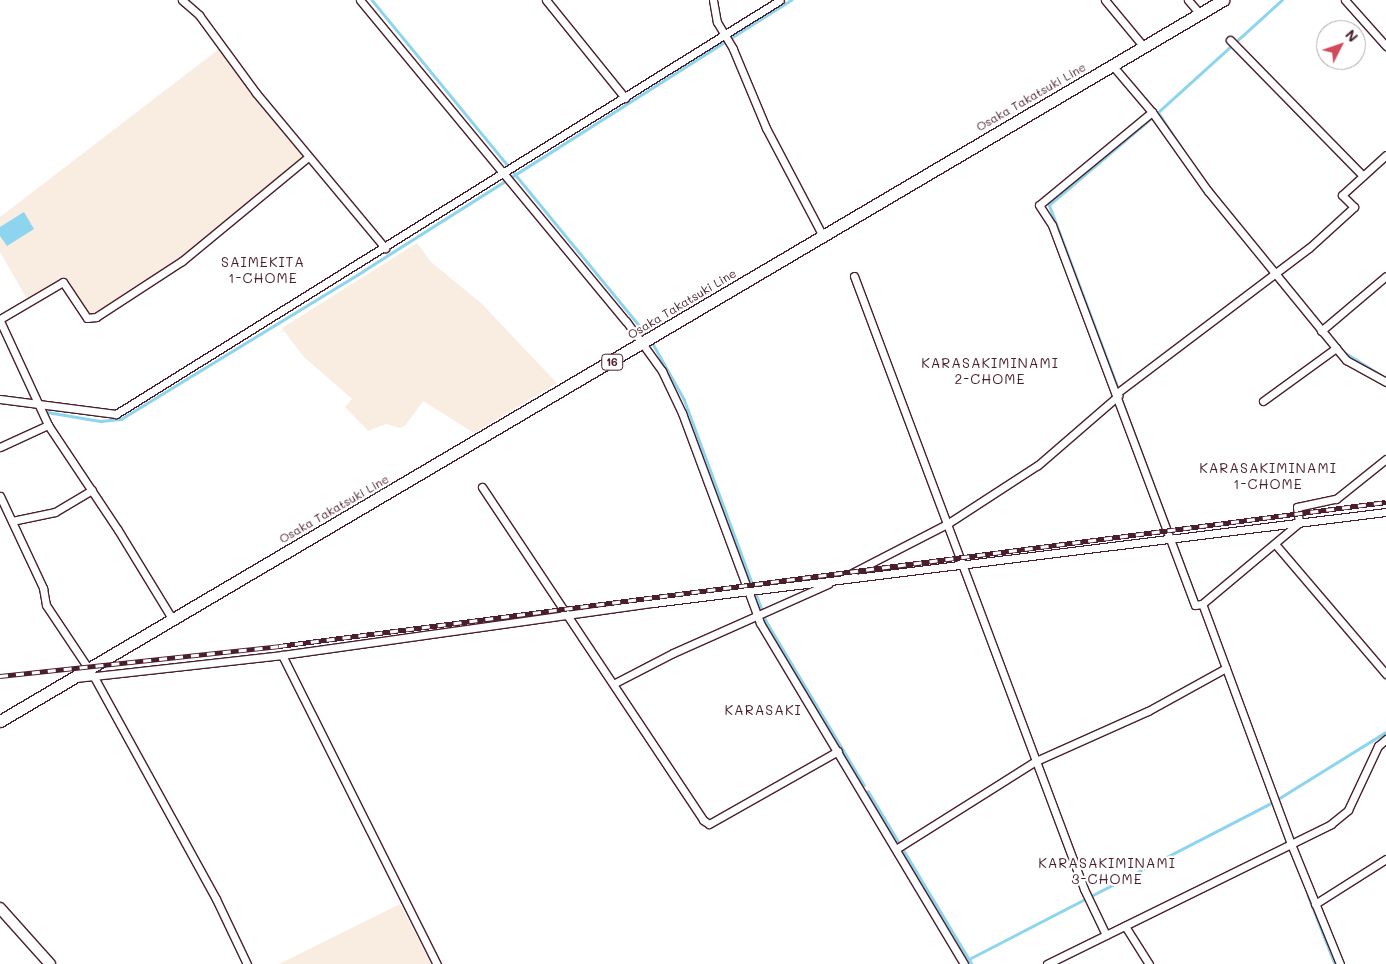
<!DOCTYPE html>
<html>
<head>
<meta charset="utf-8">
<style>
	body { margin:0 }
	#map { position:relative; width:1386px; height:964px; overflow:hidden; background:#fff; font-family:Mali,sans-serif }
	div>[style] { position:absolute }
	.built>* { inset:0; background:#f9ece1 }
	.water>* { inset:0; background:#8dd5ef }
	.stream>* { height:2.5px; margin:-1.25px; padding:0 1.25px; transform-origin:1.25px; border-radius:1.25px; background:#8dd5ef }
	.roads { filter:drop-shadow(1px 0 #4a1f2b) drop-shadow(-1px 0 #4a1f2b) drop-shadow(0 1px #4a1f2b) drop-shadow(0 -1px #4a1f2b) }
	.street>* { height:7px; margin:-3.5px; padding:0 3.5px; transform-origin:3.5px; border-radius:3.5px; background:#fff }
	.secondary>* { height:10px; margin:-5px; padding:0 5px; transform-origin:5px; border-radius:5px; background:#fff }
	.primary>* { height:11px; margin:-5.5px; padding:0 5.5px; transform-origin:5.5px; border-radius:5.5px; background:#fff }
	.rail>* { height:4.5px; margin-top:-2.25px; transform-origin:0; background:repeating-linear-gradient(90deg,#fff 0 8px,#4a1f2b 0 16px); box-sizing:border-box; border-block:1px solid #4a1f2b }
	span { translate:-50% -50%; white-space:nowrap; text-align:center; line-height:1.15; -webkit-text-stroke:4.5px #fff; paint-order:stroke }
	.shield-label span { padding:1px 4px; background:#fff; border:1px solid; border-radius:4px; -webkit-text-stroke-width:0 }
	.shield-label { font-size:11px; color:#4a1f2b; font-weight:700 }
	.street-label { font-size:12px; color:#4a1f2b }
	.neighbourhood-label { font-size:14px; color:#4a1f2b; letter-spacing:1px }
	.north { position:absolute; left:1316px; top:20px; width:50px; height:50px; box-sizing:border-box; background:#fff; border:1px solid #b7a5aa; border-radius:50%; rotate:49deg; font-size:14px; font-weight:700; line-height:20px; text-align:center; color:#4a1f2b }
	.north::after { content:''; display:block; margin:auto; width:18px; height:22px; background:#d1495b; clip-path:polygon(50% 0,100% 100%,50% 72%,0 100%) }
</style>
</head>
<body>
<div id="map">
	<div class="built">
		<div style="clip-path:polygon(219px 49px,304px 156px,185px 254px,95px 314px,87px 313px,64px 277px,27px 299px,0 252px,0 217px)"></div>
		<div style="clip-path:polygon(417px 243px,431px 262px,481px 303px,557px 383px,474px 433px,423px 401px,405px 426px,400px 428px,386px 424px,368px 431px,345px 407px,352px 399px,303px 356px,282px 328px)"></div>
		<div style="clip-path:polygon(400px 904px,431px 964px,279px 964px)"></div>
	</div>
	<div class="water">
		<div style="clip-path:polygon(24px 212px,34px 229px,7px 246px,0 236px,0 227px)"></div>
	</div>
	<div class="stream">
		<div style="left:372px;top:0;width:433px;rotate:50.6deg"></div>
		<div style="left:1158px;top:112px;width:45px;rotate:56.7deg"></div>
		<div style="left:1208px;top:185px;width:24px;rotate:52deg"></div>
		<div style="left:652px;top:342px;width:65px;rotate:60.7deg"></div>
		<div style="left:684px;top:399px;width:237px;rotate:69.7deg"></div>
		<div style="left:766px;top:621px;width:191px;rotate:59.1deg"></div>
		<div style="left:1344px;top:352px;width:49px;rotate:31.8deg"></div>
		<div style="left:1118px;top:389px;width:197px;rotate:-110.6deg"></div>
		<div style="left:1049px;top:205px;width:139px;rotate:-40.3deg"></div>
		<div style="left:1155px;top:115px;width:171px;rotate:-42.2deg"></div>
		<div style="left:1120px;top:395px;width:221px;rotate:69.4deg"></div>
		<div style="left:47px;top:412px;width:55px;rotate:9.5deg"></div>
		<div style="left:101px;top:421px;width:20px;rotate:-6deg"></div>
		<div style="left:121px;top:419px;width:284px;rotate:-31.4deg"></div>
		<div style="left:363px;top:271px;width:507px;rotate:-32.34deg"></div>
		<div style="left:868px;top:791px;width:202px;rotate:59deg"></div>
		<div style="left:1308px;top:895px;width:74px;rotate:68.6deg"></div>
		<div style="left:969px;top:959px;width:342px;rotate:-27.3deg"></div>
		<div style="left:1273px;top:802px;width:133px;rotate:-31.8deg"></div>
	</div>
	<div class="roads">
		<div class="street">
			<div style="left:182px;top:0;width:23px;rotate:41deg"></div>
			<div style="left:199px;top:15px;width:97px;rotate:53.8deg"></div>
			<div style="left:256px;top:93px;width:202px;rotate:50.2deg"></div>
			<div style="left:360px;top:0;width:417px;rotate:50.4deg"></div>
			<div style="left:626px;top:321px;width:62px;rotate:54.2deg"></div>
			<div style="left:662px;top:371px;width:47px;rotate:64.5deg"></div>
			<div style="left:682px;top:413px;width:224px;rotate:69.6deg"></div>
			<div style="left:760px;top:623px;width:397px;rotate:59.1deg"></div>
			<div style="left:546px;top:0;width:126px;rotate:51.1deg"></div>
			<div style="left:713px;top:0;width:22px;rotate:80deg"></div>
			<div style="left:717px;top:22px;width:31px;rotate:59deg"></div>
			<div style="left:733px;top:49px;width:86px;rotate:67.3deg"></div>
			<div style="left:766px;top:128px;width:122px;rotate:62.2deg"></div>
			<div style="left:1105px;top:0;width:61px;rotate:50.3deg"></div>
			<div style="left:1188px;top:0;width:18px;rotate:49deg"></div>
			<div style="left:1345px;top:0;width:62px;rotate:48.3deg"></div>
			<div style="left:1230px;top:40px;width:190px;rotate:45.6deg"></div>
			<div style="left:1112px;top:65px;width:62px;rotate:49.6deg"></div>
			<div style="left:1152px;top:112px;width:146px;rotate:140.5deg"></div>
			<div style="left:1039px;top:205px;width:24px;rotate:57deg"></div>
			<div style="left:1052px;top:225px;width:406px;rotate:69.4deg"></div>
			<div style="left:1195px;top:605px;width:7px;rotate:-8deg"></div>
			<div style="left:1152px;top:112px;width:97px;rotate:54.7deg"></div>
			<div style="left:1208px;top:191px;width:203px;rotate:50.8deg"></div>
			<div style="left:1336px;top:348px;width:16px;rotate:50deg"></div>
			<div style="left:1346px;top:360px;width:46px;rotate:28.8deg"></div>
			<div style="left:854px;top:276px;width:655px;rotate:69.43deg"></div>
			<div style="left:1084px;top:889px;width:51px;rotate:64.4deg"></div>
			<div style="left:0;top:319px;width:73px;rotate:-30.4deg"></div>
			<div style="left:63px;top:282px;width:43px;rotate:56.3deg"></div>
			<div style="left:87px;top:318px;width:9px;rotate:-6deg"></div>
			<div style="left:96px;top:317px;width:103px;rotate:-33.1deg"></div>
			<div style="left:182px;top:261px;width:163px;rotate:-39.5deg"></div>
			<div style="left:0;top:321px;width:115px;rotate:65.2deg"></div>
			<div style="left:48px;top:425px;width:126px;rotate:56.3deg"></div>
			<div style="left:118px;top:530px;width:105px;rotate:58.6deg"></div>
			<div style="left:1321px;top:331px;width:85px;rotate:-40.2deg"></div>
			<div style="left:1117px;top:393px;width:241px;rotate:-37.1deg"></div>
			<div style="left:1309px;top:248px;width:61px;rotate:-42.3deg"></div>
			<div style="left:1354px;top:207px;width:17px;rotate:-135deg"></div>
			<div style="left:1342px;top:195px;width:59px;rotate:-42.3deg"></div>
			<div style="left:0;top:399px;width:117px;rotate:7.4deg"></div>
			<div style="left:116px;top:414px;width:782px;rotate:-31.94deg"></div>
			<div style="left:1263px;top:401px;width:90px;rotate:-36deg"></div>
			<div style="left:0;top:447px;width:53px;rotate:-24.6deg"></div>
			<div style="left:482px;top:487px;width:400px;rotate:56.4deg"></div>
			<div style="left:703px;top:820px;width:7px;rotate:34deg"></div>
			<div style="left:709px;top:824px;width:148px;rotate:-29.5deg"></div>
			<div style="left:0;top:496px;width:102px;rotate:64.9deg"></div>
			<div style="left:43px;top:588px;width:17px;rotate:80deg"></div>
			<div style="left:46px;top:605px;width:87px;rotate:56.3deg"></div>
			<div style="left:94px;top:677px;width:253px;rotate:61.2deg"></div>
			<div style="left:216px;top:899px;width:72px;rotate:64.5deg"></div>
			<div style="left:12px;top:521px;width:44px;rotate:-11.8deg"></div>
			<div style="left:55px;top:512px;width:43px;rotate:-30.7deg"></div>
			<div style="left:1275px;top:544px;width:171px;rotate:49.5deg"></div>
			<div style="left:844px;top:577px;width:116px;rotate:-27.2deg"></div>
			<div style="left:947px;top:524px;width:108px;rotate:-33deg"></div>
			<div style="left:1038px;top:465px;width:106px;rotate:-40.8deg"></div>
			<div style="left:282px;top:655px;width:346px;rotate:63.4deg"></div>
			<div style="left:77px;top:678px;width:206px;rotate:-6.4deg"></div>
			<div style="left:282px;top:655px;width:375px;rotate:-8deg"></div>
			<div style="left:653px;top:603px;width:739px;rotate:-7.08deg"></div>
			<div style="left:615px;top:683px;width:65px;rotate:-27.3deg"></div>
			<div style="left:673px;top:653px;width:170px;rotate:-24deg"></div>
			<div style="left:896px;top:849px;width:165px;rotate:-32.2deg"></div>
			<div style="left:1036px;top:761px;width:123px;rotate:-24.1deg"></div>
			<div style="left:1148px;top:711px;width:89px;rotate:-28.9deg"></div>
			<div style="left:1315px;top:904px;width:84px;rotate:-32.4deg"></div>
			<div style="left:1125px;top:926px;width:45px;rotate:57.7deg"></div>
			<div style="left:1047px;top:964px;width:317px;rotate:-26.2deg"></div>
			<div style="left:1331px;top:824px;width:22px;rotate:-39deg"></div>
			<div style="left:1348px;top:810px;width:71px;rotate:-64.9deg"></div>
			<div style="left:1378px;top:746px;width:11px;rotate:-41deg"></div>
			<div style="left:1340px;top:964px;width:130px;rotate:-112.2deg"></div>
			<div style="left:1291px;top:844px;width:256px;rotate:-110.3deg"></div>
			<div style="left:1202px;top:604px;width:126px;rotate:-39.9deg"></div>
			<div style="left:1299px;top:523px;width:16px;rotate:-97deg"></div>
			<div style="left:1297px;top:507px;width:40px;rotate:-12deg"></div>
			<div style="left:1336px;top:499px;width:64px;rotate:-38.7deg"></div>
		</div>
		<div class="secondary">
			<div style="left:0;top:908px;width:75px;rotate:48.2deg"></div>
		</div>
		<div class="primary">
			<div style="left:0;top:721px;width:1420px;rotate:-30.52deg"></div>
		</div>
	</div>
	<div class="rail">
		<div style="left:0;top:676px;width:281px;rotate:-6.1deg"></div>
		<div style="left:279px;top:646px;width:1116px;rotate:-7.41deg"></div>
	</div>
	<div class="shield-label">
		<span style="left:612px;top:362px">16</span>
	</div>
	<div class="street-label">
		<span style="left:1031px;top:97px;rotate:-30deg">Osaka Takatsuki Line</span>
		<span style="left:682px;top:304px;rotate:-31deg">Osaka Takatsuki Line</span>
		<span style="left:334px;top:509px;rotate:-30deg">Osaka Takatsuki Line</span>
	</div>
	<div class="neighbourhood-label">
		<span style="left:263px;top:270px">SAIMEKITA<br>1-CHOME</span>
		<span style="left:990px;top:371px">KARASAKIMINAMI<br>2-CHOME</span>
		<span style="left:1268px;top:476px">KARASAKIMINAMI<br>1-CHOME</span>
		<span style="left:763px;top:710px">KARASAKI</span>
		<span style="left:1107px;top:871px">KARASAKIMINAMI<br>3-CHOME</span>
	</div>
	<div class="north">N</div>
</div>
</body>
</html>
